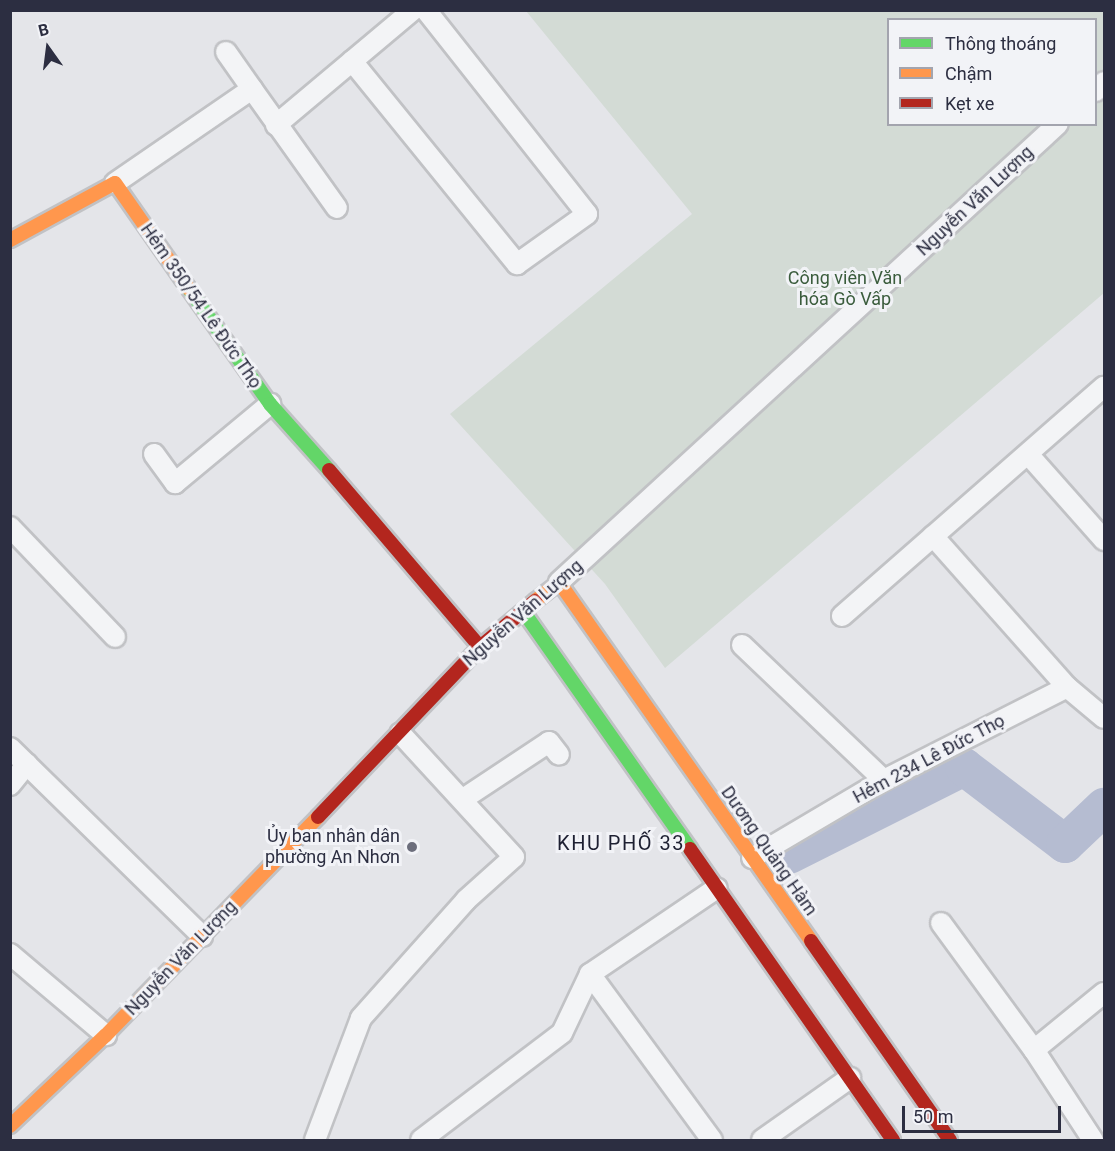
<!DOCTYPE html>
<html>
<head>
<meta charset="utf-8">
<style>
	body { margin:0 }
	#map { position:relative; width:1115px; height:1151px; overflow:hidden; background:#e4e5e9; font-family:Roboto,sans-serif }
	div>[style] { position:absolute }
	.green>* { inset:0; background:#d3dbd5 }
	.river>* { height:38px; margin:-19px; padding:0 19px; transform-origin:19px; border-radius:19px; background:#b5bcd1 }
	.roads { filter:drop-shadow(2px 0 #c1c2c5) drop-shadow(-2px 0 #c1c2c5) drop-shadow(0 2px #c1c2c5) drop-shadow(0 -2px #c1c2c5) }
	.street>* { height:20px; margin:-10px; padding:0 10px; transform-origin:10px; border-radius:10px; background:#f3f4f6 }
	.fast>* { height:14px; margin:-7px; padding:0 7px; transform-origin:7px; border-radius:7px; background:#63d668 }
	.slow>* { height:14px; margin:-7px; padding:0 7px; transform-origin:7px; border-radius:7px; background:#ff974d }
	.jam>* { height:14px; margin:-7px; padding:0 7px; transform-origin:7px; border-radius:7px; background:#b3261e }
	.dots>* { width:16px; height:16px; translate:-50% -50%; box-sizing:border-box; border:3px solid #f2f3f7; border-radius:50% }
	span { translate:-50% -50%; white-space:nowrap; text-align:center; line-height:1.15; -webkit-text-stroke:6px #f2f3f7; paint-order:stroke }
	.street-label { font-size:18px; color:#2c2e41 }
	.park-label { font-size:18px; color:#3a5c3c }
	.poi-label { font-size:18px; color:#2c2e41 }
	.right { translate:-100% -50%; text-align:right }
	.neighbourhood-label { font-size:20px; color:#1e2032; letter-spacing:1.5px }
	.frame { position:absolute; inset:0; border:12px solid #2c2e41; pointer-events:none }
	.legend { position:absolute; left:887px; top:18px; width:210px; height:108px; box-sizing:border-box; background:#f2f3f7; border:2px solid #a3a4ae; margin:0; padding:8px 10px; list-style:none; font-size:18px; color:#2c2e41 }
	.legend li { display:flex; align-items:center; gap:12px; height:30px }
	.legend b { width:30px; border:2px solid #a3a4ae }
	.north { position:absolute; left:18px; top:18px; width:60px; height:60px; -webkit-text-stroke:4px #f2f3f7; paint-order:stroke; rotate:346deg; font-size:16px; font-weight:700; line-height:24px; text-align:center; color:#2c2e41 }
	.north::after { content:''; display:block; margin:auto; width:21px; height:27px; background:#2c2e41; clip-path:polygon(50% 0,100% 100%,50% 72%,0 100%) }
	.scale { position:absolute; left:902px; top:1106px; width:159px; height:27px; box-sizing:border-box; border:3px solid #2c2e41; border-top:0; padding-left:8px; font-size:18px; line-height:21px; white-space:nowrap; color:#2c2e41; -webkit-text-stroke:4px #f2f3f7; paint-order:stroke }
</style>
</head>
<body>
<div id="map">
	<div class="green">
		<div style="clip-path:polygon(evenodd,526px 11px,1104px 11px,1104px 293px,665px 668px,605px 584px,450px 414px,692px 214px,526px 11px,888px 20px,1096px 20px,1096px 124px,888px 124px,888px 20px)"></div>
	</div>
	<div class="river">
		<div style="left:789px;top:855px;width:196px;rotate:-26.7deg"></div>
		<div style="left:964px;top:767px;width:127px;rotate:37.3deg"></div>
		<div style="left:1065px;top:844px;width:54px;rotate:-43.5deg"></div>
	</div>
	<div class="roads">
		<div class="street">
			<div style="left:226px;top:52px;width:45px;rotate:54.9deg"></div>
			<div style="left:352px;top:61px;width:262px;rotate:50.9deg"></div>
			<div style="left:517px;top:264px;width:86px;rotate:-35.5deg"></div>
			<div style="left:587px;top:214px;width:260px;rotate:-128.3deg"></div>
			<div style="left:1096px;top:91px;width:12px;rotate:-48deg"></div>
			<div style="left:276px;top:125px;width:179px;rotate:-40deg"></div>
			<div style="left:115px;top:183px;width:166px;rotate:-34.5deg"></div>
			<div style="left:252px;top:89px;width:146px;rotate:54.5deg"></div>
			<div style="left:154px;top:454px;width:36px;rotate:54deg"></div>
			<div style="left:175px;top:483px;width:124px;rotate:-39.7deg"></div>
			<div style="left:1028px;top:454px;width:115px;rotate:48.5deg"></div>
			<div style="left:10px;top:527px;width:152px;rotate:46.3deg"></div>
			<div style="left:933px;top:536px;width:202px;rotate:48.4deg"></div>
			<div style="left:559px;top:582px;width:677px;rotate:-42.55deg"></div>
			<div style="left:842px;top:616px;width:348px;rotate:-41.2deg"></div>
			<div style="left:742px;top:645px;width:196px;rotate:43.6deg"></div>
			<div style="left:10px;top:748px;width:269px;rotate:44.4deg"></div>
			<div style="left:10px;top:785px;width:27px;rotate:-51deg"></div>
			<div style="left:463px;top:799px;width:103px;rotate:-33.5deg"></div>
			<div style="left:549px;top:742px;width:16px;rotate:52deg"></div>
			<div style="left:752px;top:858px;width:153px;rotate:-30.6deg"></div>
			<div style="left:884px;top:780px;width:205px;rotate:-26.9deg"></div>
			<div style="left:1067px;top:687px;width:48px;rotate:40deg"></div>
			<div style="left:941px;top:923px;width:157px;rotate:53.8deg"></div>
			<div style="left:1034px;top:1050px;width:108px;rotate:56.8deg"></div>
			<div style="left:10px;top:954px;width:126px;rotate:40.2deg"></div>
			<div style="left:590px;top:974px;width:206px;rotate:53.7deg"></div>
			<div style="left:1034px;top:1050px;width:90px;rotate:-39.2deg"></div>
			<div style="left:315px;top:1140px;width:130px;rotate:-69.3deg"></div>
			<div style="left:361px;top:1018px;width:158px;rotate:-48.3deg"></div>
			<div style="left:466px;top:900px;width:64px;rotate:-41.9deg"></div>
			<div style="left:514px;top:857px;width:168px;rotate:-132.6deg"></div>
			<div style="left:421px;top:1140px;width:177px;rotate:-37.2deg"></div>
			<div style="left:562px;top:1033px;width:65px;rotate:-64.6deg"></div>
			<div style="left:590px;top:974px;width:153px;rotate:-34.1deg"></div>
			<div style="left:762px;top:1140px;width:108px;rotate:-35.2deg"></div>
		</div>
		<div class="fast">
			<div style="left:189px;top:289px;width:141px;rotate:54.8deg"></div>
			<div style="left:270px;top:404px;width:89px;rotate:48.2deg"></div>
			<div style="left:523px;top:611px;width:291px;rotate:54.9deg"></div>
		</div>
		<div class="slow">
			<div style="left:10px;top:240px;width:119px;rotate:-28.5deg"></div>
			<div style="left:115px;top:183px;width:129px;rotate:55.1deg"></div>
			<div style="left:535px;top:601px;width:31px;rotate:-38deg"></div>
			<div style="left:559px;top:582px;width:439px;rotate:54.9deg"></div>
			<div style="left:10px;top:1126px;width:132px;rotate:-43.5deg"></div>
			<div style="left:106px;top:1035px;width:304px;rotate:-45.8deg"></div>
		</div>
		<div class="jam">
			<div style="left:329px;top:470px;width:233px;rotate:49.5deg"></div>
			<div style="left:318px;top:817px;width:235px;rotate:-46.4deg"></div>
			<div style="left:480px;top:647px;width:72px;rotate:-39.9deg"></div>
			<div style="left:690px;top:849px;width:355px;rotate:55.1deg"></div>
			<div style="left:811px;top:941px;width:243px;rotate:55.1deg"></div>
		</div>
	</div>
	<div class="dots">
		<div style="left:412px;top:847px;background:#6c6e7c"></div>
	</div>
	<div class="street-label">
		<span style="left:975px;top:201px;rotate:-43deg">Nguyễn Văn Lượng</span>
		<span style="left:201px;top:306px;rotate:55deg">Hẻm 350/54 Lê Đức Thọ</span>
		<span style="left:523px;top:613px;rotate:-41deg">Nguyễn Văn Lượng</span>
		<span style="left:929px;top:759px;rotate:-28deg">Hẻm 234 Lê Đức Thọ</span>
		<span style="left:769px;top:851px;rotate:55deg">Dương Quảng Hàm</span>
		<span style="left:181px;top:958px;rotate:-46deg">Nguyễn Văn Lượng</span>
	</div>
	<div class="park-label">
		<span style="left:845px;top:289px">Công viên Văn<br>hóa Gò Vấp</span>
	</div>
	<div class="poi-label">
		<span class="right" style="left:400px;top:847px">Ủy ban nhân dân<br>phường An Nhơn</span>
	</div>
	<div class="neighbourhood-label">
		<span style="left:621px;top:843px">KHU PHỐ 33</span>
	</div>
	<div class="frame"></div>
	<ul class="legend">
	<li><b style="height:8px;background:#63d668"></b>Thông thoáng</li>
	<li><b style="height:8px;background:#ff974d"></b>Chậm</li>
	<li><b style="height:8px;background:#b3261e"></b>Kẹt xe</li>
	</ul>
	<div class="north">B</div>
	<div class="scale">50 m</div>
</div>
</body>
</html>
